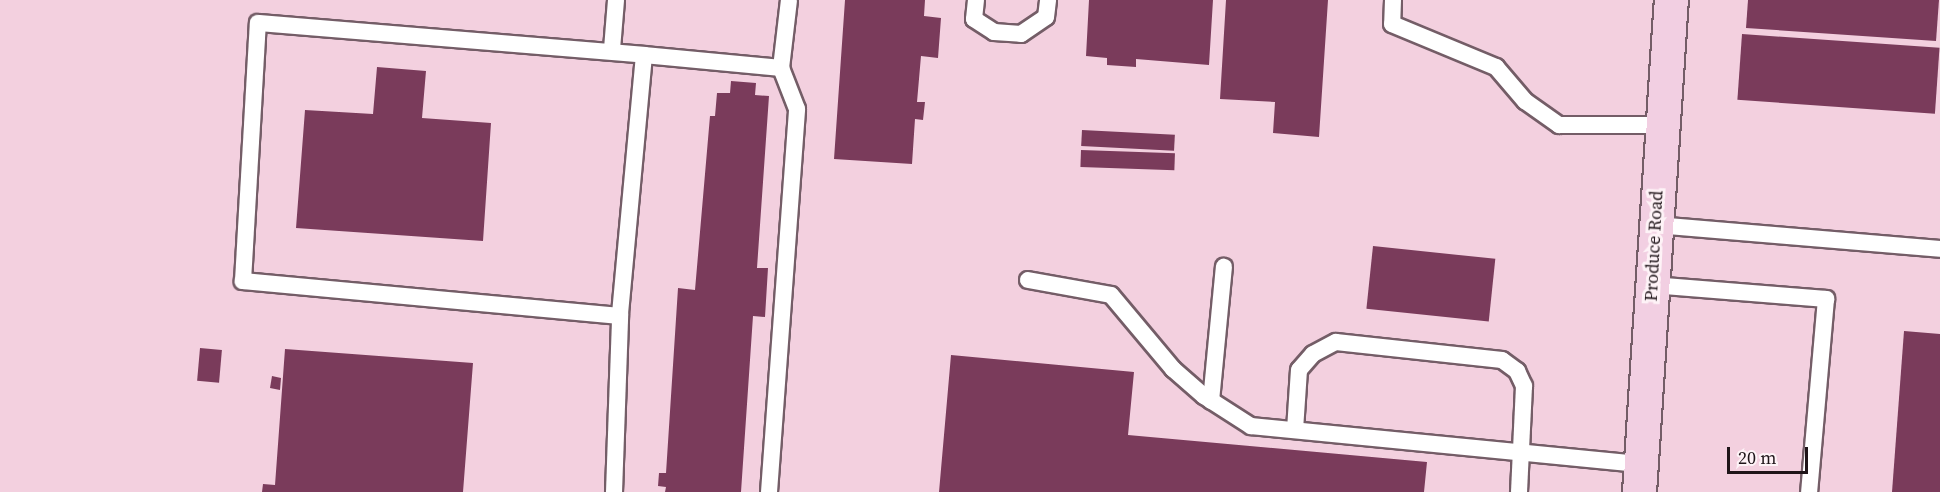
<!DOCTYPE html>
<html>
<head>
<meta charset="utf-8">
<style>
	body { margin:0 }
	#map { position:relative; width:1940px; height:492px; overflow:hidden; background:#fce0ec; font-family:"Source Serif 4",serif }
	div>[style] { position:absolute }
	.built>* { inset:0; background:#f3d0df; transform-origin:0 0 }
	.building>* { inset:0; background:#7a3b5b; transform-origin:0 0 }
	.roads { filter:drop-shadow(2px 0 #745d67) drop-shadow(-2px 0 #745d67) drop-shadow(0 2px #745d67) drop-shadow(0 -2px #745d67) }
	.lane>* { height:16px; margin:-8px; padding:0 8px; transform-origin:8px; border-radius:8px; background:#fff }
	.secondary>* { height:33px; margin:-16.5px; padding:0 16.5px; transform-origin:16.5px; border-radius:16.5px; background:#f2cfe2 }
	span { translate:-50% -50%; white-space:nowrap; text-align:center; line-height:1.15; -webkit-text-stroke:6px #fef3f7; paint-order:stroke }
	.street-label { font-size:18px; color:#1f1519 }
	.scale { position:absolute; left:1727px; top:447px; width:81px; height:27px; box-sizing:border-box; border:3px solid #1f1519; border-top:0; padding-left:8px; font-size:18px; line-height:21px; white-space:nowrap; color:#1f1519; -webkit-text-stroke:4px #fef3f7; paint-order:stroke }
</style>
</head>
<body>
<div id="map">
	<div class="built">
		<div style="left:0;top:0;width:1940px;height:492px"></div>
	</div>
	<div class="building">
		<div style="clip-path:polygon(845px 0,925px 0,924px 16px,941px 18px,938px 58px,921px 56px,917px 102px,925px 102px,923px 120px,915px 119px,912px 164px,834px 159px)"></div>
		<div style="clip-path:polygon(1089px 0,1213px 0,1209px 65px,1136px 59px,1136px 67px,1107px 65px,1107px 58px,1086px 56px)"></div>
		<div style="clip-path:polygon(1226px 0,1328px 0,1319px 137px,1273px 133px,1275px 102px,1220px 99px)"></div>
		<div style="clip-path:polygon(1748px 0,1939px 0,1936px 41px,1746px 28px)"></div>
		<div style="left:1742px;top:34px;width:198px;height:66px;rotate:4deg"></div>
		<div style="clip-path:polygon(377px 67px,426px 71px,422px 118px,491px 123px,483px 241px,296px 228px,305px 110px,373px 114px)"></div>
		<div style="clip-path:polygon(731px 81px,756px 83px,755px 95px,769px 96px,757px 268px,768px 268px,765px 317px,753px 316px,741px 492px,665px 492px,666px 487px,658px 486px,659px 473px,666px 473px,678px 288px,695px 290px,710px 116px,715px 116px,717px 93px,730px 93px)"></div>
		<div style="left:1082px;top:130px;width:93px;height:16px;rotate:3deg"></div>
		<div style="left:1081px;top:150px;width:94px;height:17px;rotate:2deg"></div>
		<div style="left:1373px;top:246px;width:123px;height:63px;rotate:6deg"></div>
		<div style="clip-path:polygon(1904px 331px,1940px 334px,1940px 492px,1892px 492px)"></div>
		<div style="left:200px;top:348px;width:22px;height:33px;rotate:5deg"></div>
		<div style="clip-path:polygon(285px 349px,473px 363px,463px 492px,262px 492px,263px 484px,275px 485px)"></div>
		<div style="clip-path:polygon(951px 355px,1134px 372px,1128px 435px,1427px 462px,1424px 492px,939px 492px)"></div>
		<div style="clip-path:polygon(272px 376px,281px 378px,280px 390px,270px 388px)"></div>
	</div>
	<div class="roads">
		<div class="lane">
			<div style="left:976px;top:0;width:19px;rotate:96deg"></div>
			<div style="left:974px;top:19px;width:24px;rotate:33deg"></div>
			<div style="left:994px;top:32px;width:27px;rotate:4deg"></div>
			<div style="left:1021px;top:34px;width:30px;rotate:-34deg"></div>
			<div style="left:1046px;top:17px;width:17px;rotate:-83deg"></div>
			<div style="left:1393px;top:0;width:24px;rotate:92deg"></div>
			<div style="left:1392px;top:24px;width:113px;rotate:22.5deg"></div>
			<div style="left:1496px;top:67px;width:45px;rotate:49.5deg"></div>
			<div style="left:1525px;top:101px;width:42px;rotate:35.2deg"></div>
			<div style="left:1559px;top:125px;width:102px"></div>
			<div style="left:258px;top:23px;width:387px;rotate:4.7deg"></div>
			<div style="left:644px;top:55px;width:262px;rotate:95.3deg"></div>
			<div style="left:620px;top:316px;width:379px;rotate:-174.7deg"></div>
			<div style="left:243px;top:281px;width:258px;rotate:-86.7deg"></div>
			<div style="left:612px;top:49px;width:49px;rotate:-85.3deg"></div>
			<div style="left:644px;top:55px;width:138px;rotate:5.4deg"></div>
			<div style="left:781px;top:68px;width:68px;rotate:-83.3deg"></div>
			<div style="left:1656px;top:225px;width:285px;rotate:4.8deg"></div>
			<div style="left:1028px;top:280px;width:84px;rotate:10.2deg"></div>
			<div style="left:1111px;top:295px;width:97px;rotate:50deg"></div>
			<div style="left:1173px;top:369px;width:41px;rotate:41.1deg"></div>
			<div style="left:1204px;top:396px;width:56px;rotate:32.6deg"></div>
			<div style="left:1251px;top:426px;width:392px;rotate:5.6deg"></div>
			<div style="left:1652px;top:285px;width:175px;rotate:4.6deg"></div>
			<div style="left:1826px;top:299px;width:194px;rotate:95deg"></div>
			<div style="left:1211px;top:401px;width:135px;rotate:-84.5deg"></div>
			<div style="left:1295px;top:430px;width:60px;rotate:-86.2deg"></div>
			<div style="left:1299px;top:370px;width:21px;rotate:-49deg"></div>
			<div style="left:1313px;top:354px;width:26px;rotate:-28deg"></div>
			<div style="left:1336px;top:342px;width:167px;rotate:6.2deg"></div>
			<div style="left:1502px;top:360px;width:19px;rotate:36deg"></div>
			<div style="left:1517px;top:371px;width:17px;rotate:65deg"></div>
			<div style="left:1524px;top:386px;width:106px;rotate:92.7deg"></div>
			<div style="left:614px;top:492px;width:176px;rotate:-88deg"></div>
			<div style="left:769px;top:492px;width:384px;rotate:-85.8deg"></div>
			<div style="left:797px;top:109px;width:44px;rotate:-111.3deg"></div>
		</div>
		<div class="secondary">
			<div style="left:1639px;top:492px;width:493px;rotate:-86.3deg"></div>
		</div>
	</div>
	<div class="street-label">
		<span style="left:1654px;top:246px;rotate:-87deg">Produce Road</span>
	</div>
	<div class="scale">20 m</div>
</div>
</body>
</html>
